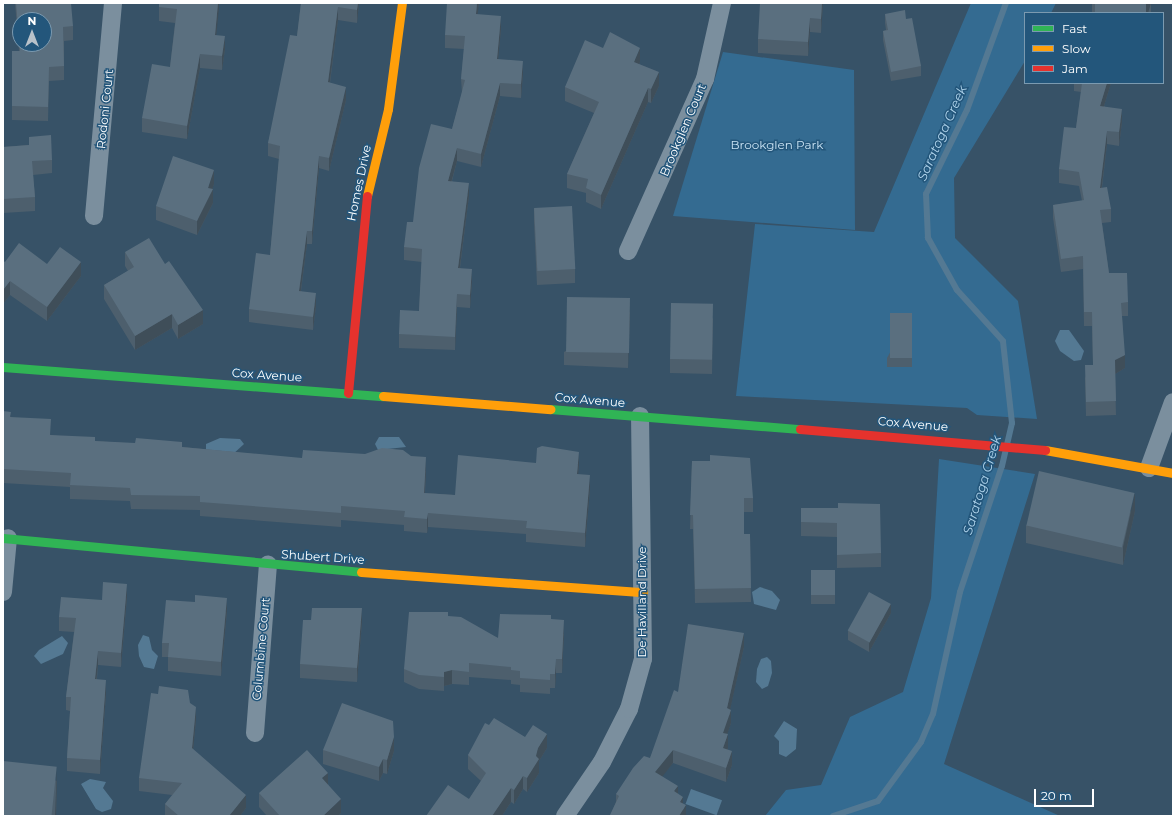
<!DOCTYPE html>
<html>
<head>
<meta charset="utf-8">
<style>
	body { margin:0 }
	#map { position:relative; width:1176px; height:819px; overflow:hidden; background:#375267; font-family:Montserrat,sans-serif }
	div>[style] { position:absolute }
	.green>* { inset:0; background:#346b91 }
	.water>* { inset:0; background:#547993; transform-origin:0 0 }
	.stream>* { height:6px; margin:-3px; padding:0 3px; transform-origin:3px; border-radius:3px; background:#547993 }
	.street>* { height:18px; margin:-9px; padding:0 9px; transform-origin:9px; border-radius:9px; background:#7b8f9e }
	.fast>* { height:9px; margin:-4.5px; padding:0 4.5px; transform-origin:4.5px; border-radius:4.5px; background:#30b455 }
	.slow>* { height:9px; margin:-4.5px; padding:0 4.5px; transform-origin:4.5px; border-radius:4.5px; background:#ff9f0a }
	.jam>* { height:9px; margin:-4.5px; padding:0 4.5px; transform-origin:4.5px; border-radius:4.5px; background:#e5322d }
	.wall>* { inset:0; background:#4d5f6d; transform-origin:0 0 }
	.shaded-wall>* { inset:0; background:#3f4e59 }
	.building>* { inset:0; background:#5a6f7f; transform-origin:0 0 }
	span { translate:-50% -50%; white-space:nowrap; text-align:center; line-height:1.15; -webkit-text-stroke:3px #23567b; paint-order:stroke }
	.street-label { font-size:12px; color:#fff }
	.park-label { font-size:12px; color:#c9e3f4 }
	.water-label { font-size:13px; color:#b1d5ed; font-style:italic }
	.frame { position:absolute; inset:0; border:4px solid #fff; pointer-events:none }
	.legend { position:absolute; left:1024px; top:12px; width:140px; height:72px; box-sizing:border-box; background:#23567b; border:1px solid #7b9ab0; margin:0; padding:5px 7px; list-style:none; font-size:12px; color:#fff }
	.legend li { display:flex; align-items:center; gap:8px; height:20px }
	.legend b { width:20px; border:1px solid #7b9ab0 }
	.north { position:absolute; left:12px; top:12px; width:40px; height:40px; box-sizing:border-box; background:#23567b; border:1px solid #7b9ab0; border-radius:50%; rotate:0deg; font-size:11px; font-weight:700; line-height:16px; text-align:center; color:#fff }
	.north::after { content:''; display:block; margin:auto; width:14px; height:18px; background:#b9c2ca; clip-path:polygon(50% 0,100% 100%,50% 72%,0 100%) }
	.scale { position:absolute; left:1034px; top:789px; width:60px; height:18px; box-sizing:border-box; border:2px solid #fff; border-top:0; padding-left:5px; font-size:12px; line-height:14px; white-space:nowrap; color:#fff; -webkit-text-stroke:3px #23567b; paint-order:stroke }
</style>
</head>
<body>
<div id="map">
	<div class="green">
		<div style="clip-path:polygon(971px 3px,1056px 3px,1051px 13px,1025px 13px,1025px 61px,954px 178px,955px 238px,1018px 301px,1037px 419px,977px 415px,967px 408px,736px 396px,755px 224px,874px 232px)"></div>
		<div style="clip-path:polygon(723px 52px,854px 70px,855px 230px,673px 216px)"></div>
		<div style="clip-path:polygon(939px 459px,1035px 474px,944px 764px,1060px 816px,765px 816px,786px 790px,821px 785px,850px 717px,903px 692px,931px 598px)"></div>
	</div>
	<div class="water">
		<div style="clip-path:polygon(1060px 330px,1069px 330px,1084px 351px,1081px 360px,1074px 361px,1060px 351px,1055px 341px)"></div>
		<div style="clip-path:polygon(379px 437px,399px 437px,406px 447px,378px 450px,375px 444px)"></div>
		<div style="clip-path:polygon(220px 438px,240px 439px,244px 444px,231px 456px,206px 451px,206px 444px)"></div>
		<div style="clip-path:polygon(760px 587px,772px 591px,780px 600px,776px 610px,754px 604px,752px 592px)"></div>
		<div style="clip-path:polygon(143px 635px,149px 637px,152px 650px,158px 656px,154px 669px,144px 667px,139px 656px,138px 645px)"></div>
		<div style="clip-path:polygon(62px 636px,68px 643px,63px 654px,41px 664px,34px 656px,39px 650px)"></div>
		<div style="clip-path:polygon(767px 657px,771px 661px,772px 673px,768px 686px,762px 689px,756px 682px,757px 669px,761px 659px)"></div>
		<div style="clip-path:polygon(784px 721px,797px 729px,796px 749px,786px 757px,779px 754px,779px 741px,774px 736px)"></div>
		<div style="clip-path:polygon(90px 779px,106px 782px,103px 788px,113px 801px,111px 809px,102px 812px,96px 809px,81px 784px)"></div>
		<div style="left:691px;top:789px;width:33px;height:16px;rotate:20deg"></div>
	</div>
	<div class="stream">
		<div style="left:833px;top:816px;width:47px;rotate:-18.4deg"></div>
		<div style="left:878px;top:801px;width:73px;rotate:-53.9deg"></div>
		<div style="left:921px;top:742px;width:30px;rotate:-67deg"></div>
		<div style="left:933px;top:714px;width:125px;rotate:-77.5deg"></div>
		<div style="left:960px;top:592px;width:133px;rotate:-71.6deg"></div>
		<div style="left:1002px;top:466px;width:44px;rotate:-76.9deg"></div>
		<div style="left:1012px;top:423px;width:82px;rotate:-96.3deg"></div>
		<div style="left:1003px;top:341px;width:69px;rotate:-132deg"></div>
		<div style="left:957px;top:290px;width:60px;rotate:-119.1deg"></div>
		<div style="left:928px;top:238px;width:44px;rotate:-92.6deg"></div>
		<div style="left:926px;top:194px;width:93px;rotate:-64deg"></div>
		<div style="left:967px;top:110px;width:114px;rotate:-70deg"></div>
	</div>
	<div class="street">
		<div style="left:94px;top:216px;width:214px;rotate:-84.9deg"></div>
		<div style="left:628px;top:251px;width:188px;rotate:-65.9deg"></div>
		<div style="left:705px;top:79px;width:78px;rotate:-77.4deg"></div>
		<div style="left:1149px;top:468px;width:70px;rotate:-70deg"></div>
		<div style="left:3px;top:592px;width:54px;rotate:-84.7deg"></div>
		<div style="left:255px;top:733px;width:169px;rotate:-85.6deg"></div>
		<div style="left:565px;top:816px;width:65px;rotate:-55.6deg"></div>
		<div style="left:602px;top:762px;width:59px;rotate:-63deg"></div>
		<div style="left:629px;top:709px;width:52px;rotate:-74.4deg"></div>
		<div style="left:643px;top:659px;width:243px;rotate:-90.7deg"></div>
	</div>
	<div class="fast">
		<div style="left:3px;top:367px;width:381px;rotate:4.4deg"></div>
		<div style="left:550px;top:409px;width:251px;rotate:4.6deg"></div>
		<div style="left:3px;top:538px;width:360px;rotate:5.4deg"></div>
	</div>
	<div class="slow">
		<div style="left:367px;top:196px;width:89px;rotate:-76.4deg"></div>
		<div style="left:388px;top:109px;width:107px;rotate:-82.5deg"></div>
		<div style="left:383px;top:396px;width:168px;rotate:4.5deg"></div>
		<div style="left:1045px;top:450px;width:130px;rotate:10.2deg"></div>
		<div style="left:361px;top:572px;width:283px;rotate:4.1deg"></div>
	</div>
	<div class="jam">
		<div style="left:348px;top:393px;width:198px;rotate:-84.5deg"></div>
		<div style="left:800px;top:429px;width:246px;rotate:4.9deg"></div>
	</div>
	<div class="wall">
		<div style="clip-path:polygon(15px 3px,51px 3px,51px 4px,73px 26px,73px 40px,64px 41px,64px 80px,49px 81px,48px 121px,12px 120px,12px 51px,19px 51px)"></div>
		<div style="clip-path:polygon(219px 3px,216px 35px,225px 49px,222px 70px,200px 68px,187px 139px,142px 132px,142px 118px,170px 67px,175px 23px,159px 21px,159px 7px)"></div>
		<div style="clip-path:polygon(301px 3px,359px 3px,357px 23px,338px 20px,330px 83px,346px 100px,329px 171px,319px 168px,312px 244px,307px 244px,301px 291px,316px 306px,313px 330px,249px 322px,249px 309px,270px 255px,279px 159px,268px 156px,268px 143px,297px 36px)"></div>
		<div style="clip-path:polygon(479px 3px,477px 14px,501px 29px,498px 59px,523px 74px,521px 98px,500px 96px,481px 167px,457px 161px,452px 181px,469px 196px,460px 268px,472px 282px,470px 308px,457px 307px,455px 350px,399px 348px,399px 334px,419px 311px,422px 262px,404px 260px,404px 247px,413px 222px,452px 129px,462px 93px,461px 79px,464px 49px,445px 48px,445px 35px)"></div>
		<div style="clip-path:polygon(823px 3px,821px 33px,810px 32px,808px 56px,758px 53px,758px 39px)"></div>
		<div style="left:1092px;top:3px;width:59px;height:10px"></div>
		<div style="clip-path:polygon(885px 14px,906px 19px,921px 66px,921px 76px,891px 81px,883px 40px,883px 31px,886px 30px,885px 23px)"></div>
		<div style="clip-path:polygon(603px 48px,640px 62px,639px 64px,659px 86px,651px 103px,648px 102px,601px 209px,586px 202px,586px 193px,567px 188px,567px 174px,594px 113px,565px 101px,565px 87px)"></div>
		<div style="clip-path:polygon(1074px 83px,1111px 83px,1104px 106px,1122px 122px,1119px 146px,1107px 144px,1102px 188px,1111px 209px,1111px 222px,1102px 223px,1109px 273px,1128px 302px,1128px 316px,1122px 316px,1125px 368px,1115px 374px,1116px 415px,1086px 416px,1085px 378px,1093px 365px,1092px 326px,1084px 326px,1083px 269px,1061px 272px,1053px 218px,1053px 205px,1082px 201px,1079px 186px,1059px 183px,1059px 169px,1076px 128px,1081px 92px,1074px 91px)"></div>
		<div style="clip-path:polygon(29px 137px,52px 160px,52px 173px,33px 175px,35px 197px,35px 211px,3px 213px,3px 147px,29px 145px)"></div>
		<div style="clip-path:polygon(214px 184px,212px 189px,213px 203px,197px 235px,156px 220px,156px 206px)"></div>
		<div style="clip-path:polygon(534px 208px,575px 269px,575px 283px,537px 285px,534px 222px)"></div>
		<div style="clip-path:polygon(125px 252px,165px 264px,203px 324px,178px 339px,172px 328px,135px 350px,104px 299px,104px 285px,128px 271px,125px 266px)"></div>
		<div style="clip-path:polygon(3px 261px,5px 262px,47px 264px,81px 276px,47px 321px,10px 295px,3px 304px)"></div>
		<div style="clip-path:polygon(630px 312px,628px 368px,564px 365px,564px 352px)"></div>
		<div style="clip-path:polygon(912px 313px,912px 367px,887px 367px,887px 358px)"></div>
		<div style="clip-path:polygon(713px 318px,712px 374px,670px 373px,670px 359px)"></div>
		<div style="clip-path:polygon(3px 411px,11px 417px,51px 435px,95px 441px,182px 447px,426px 471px,425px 493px,455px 495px,536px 463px,579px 465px,578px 474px,590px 489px,585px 547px,526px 542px,526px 534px,428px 527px,427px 533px,404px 531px,404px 525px,341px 520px,341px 527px,200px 516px,200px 510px,131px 509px,130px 501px,70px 499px,70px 487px,3px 483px)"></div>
		<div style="clip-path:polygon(692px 461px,753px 498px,753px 512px,744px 512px,744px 534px,750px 534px,751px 602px,695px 603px,693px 529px,690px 529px)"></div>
		<div style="clip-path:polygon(801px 508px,838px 508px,881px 553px,881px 567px,837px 568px,837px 537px,801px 536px)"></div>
		<div style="clip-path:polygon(1135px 511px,1123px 565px,1026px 543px,1026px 525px)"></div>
		<div style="left:811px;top:570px;width:24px;height:34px"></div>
		<div style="clip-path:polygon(127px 597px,121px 667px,98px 665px,97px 679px,106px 694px,100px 774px,67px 771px,67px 758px,70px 711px,66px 710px,66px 697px,74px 632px,59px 631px,59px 617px,102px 600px)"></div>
		<div style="clip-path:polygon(227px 611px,221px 676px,168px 671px,168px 657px,162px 657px,162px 643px)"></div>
		<div style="clip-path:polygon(891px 613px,869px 652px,848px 640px,848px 631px)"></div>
		<div style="clip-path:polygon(448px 616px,498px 638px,564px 634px,562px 673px,556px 673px,555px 688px,550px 688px,550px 694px,520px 692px,520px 685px,511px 684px,511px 680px,469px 677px,469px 685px,452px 684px,444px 686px,444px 691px,419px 689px,404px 682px,404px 669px)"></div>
		<div style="clip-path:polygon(311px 620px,362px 622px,357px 682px,300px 678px,300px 664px)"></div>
		<div style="clip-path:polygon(744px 647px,730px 709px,731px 723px,727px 734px,728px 748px,727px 750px,732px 765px,726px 782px,673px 763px,662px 776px,678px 793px,683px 804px,686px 816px,610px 816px,616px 802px,616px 794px,650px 758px,678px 692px)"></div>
		<div style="clip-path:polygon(190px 703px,196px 720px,193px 750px,246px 808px,240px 816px,165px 816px,165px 804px,172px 795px,139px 791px,139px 778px)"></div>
		<div style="clip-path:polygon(489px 725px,525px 737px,547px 748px,539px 761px,539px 773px,527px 792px,523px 789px,514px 804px,511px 802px,502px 816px,426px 816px,469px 799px,481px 781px,468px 769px,468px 755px)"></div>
		<div style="clip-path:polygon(323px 750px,394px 751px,387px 774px,383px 773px,379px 781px,323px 764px)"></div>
		<div style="clip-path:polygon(3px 761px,57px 781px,56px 816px,3px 816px)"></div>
		<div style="clip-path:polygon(328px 784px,341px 813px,338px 816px,267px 816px,259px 807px,259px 793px)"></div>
	</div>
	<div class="shaded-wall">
		<div style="clip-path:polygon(218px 3px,219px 3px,219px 8px,215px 48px,215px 35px)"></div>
		<div style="clip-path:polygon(358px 3px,359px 3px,357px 23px,357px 10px)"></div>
		<div style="clip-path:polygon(477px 3px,479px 3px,476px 27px,476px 14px)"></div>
		<div style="clip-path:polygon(822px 3px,823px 3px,821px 33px,821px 19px)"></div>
		<div style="clip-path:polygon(1146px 3px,1151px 3px,1148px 13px,1142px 13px)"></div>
		<div style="clip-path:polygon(338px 7px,338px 20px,328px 95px,328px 82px)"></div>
		<div style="clip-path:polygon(501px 16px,501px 29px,497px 72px,497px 59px)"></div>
		<div style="clip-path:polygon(810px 18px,810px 32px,808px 56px,808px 42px)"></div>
		<div style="clip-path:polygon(225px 36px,225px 49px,222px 70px,222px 56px)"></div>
		<div style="clip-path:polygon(640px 48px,640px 62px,634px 75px,634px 62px)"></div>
		<div style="clip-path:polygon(200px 54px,200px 68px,187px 139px,187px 126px)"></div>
		<div style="clip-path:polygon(523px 61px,523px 74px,521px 98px,521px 84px)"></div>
		<div style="clip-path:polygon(659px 72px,659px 86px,651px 103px,651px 89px)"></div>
		<div style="clip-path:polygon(500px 83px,500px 96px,481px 167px,481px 154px)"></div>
		<div style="clip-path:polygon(1107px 83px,1111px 83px,1100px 119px,1100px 106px)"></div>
		<div style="clip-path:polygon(346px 87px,346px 100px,329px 171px,329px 158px)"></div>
		<div style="clip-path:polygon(648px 88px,648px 102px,601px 209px,601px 195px)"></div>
		<div style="clip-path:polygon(1122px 109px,1122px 122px,1119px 146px,1119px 132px)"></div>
		<div style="clip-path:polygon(1107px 131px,1107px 144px,1100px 201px,1100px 188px)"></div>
		<div style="clip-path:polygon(457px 148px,457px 161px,448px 194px,448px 181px)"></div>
		<div style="clip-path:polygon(319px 156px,319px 168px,312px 244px,312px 231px)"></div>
		<div style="clip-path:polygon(214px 170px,214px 184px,211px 193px,213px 189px,213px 203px,197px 235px,197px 221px)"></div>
		<div style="clip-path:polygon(469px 183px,469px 196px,458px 281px,458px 268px)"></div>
		<div style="clip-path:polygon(307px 231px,307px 244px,299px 304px,299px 291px)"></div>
		<div style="clip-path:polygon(81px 262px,81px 276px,47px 321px,47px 307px)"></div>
		<div style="clip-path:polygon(472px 269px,472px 282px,470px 308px,470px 295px)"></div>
		<div style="clip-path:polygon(10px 281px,10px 295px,3px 304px,3px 290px)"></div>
		<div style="clip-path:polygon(316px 293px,316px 306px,313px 330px,313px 317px)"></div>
		<div style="clip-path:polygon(457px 294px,457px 307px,455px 350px,455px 337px)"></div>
		<div style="clip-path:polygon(630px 298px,630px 312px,628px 368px,628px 354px)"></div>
		<div style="clip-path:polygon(203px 310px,203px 324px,178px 339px,178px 325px)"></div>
		<div style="clip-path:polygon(172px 314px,172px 328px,135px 350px,135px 336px)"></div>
		<div style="clip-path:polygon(1125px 355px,1125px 368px,1115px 374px,1115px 360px)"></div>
		<div style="clip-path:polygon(579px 452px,579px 465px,577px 488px,577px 474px)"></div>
		<div style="clip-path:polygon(426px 457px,426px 471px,424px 507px,424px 493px)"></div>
		<div style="clip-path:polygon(590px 475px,590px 489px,585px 547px,585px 533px)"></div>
		<div style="clip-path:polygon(1135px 493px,1135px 511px,1123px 565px,1123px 547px)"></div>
		<div style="clip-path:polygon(428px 513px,428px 527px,427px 533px,427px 519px)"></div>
		<div style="clip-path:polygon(127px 584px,127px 597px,121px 667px,121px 653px)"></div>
		<div style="clip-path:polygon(227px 598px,227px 611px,221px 676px,221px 662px)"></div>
		<div style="clip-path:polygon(891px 604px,891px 613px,869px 652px,869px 643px)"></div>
		<div style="clip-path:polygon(362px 608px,362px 622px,357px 682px,357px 668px)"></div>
		<div style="clip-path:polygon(564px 620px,564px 634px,562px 673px,562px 659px)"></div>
		<div style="clip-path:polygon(744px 633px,744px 647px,728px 719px,731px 710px,731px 723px,723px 747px,723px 733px,727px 708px)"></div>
		<div style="clip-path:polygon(98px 651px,98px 665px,95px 692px,95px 679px)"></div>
		<div style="clip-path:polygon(556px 659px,556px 673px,555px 688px,555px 674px)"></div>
		<div style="clip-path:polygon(452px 670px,452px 684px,444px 686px,444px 691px,444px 672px)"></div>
		<div style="clip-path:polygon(106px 680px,106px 694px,100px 774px,100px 760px)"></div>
		<div style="clip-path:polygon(196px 707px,196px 720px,192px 762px,192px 748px)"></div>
		<div style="clip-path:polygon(547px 734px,547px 748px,539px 761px,539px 773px,527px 792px,527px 778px,538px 748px)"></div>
		<div style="clip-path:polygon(728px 734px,728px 748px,723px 762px,723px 748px)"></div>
		<div style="clip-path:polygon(394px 737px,394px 751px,387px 774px,387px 760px)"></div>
		<div style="clip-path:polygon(673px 750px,673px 763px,655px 786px,655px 772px)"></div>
		<div style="clip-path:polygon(732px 751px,732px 765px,726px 782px,726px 768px)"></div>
		<div style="clip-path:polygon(383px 759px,383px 773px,379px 781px,379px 767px)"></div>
		<div style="clip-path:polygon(57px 767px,57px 781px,56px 816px,55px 816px)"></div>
		<div style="clip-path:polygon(328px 773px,328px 786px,322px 778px)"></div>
		<div style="clip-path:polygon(523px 776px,523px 789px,514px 804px,514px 790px)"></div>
		<div style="clip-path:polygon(678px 786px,678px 800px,674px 791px)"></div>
		<div style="clip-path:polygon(511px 788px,511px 802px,502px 816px,492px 816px)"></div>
		<div style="clip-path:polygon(246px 795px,246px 808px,240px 816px,229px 816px)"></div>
		<div style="clip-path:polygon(683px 797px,683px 810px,686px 805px,686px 816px,679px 816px,680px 802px)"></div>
		<div style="clip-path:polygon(341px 799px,341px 813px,338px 816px,323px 816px)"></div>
	</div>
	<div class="building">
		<div style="clip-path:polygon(evenodd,16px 3px,51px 3px,51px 4px,71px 3px,73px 26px,63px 27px,64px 66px,49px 67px,48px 107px,12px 106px,12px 51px,20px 51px,16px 3px,20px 20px,44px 20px,44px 44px,20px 44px,20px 20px)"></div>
		<div style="clip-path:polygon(159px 3px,218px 3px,215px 35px,225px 36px,222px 56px,200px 54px,187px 126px,142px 118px,152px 64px,170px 67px,177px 9px,159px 7px)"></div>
		<div style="clip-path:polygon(301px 3px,358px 3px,357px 10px,338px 7px,328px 82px,346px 87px,329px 158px,319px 156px,312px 231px,307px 231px,299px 291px,316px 293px,313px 317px,249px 309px,256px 253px,270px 255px,280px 146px,268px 143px,290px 35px,297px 36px)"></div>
		<div style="clip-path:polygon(447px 3px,477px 3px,476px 14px,501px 16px,497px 59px,523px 61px,521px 84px,500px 83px,481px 154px,457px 148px,448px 181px,469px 183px,458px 268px,472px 269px,470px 295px,457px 294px,455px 337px,399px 334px,400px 310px,419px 311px,422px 249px,404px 247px,407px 222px,413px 222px,419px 168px,431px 124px,452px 129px,465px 80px,461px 79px,465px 36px,445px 35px)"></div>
		<div style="clip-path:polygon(760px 3px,822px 3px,821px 19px,810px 18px,808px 42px,758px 39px)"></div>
		<div style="left:1095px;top:3px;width:51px;height:10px"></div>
		<div style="clip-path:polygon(905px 10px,906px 19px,912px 18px,921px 66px,891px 72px,883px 31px,888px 30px,885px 14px)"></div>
		<div style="clip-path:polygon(610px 32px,640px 48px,634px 62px,659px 72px,651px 89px,648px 88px,601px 195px,586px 188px,588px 179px,567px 174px,599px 102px,565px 87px,585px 40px,603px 48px)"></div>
		<div style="clip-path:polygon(1082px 83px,1107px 83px,1100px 106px,1122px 109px,1119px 132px,1107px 131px,1100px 188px,1107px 187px,1111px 209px,1100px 210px,1109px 273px,1127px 273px,1128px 302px,1121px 303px,1125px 355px,1115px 360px,1116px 401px,1086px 402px,1085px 365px,1093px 365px,1092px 312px,1084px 312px,1083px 256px,1061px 259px,1053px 205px,1084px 200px,1079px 172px,1059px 169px,1064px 127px,1076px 128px)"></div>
		<div style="clip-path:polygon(51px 135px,52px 160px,32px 161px,35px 197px,3px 199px,3px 147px,29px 145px,29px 137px)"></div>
		<div style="clip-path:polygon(173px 156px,214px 170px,208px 188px,213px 189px,197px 221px,156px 206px)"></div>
		<div style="left:572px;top:206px;width:63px;height:38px;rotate:87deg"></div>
		<div style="clip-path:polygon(149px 238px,165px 264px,169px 261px,203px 310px,178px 325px,172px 314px,135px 336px,104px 285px,134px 267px,125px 252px)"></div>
		<div style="clip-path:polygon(19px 243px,47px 264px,60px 247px,81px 262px,47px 307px,10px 281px,3px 290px,3px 261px,5px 262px)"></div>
		<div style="left:567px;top:297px;width:63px;height:55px;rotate:1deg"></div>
		<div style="left:671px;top:303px;width:42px;height:56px;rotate:1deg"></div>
		<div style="left:890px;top:313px;width:22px;height:45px"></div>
		<div style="clip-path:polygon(3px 411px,11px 412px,10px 417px,51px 419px,50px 435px,95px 437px,95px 441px,135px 443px,136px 438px,182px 442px,182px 447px,302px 458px,303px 450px,365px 454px,382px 448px,403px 450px,411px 456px,426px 457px,424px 493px,455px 495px,458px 455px,536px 463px,537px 448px,542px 446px,579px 452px,577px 474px,590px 475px,585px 533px,526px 528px,527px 521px,428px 513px,427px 519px,404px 517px,405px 511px,341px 506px,341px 513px,200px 502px,200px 496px,131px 495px,130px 488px,70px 485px,71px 473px,3px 469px)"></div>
		<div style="clip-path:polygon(710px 455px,750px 458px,753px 498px,744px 498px,744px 534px,750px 534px,751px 588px,695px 589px,693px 515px,690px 515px,692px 461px,710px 461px)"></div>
		<div style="left:1039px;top:471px;width:98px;height:56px;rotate:13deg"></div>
		<div style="clip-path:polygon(838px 503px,880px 504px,881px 553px,837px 555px,837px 523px,801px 522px,801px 508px,838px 508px)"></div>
		<div style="left:811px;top:570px;width:24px;height:25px"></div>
		<div style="clip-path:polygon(103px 582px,127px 584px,121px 653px,98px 651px,95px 679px,106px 680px,100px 760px,67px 758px,71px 697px,66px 697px,76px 618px,59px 617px,61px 597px,102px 600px)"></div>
		<div style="left:869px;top:592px;width:25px;height:44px;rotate:29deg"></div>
		<div style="clip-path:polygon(195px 595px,227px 598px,221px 662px,168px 657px,169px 643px,162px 643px,166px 600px,195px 602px)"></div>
		<div style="clip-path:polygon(312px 608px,362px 608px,357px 668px,300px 664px,303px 620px,311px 620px)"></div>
		<div style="clip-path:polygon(409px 612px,448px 612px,448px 616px,461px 617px,498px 638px,500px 614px,551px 615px,551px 619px,564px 620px,562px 659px,556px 659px,555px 674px,550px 674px,550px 680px,520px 678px,520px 671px,511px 670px,511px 667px,469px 663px,469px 672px,452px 670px,444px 672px,444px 677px,419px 675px,404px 669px)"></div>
		<div style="clip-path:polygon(688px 624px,744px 633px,727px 708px,731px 710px,723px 733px,728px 734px,723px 748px,732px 751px,726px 768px,673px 750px,655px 772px,678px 786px,674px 791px,683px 797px,680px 802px,686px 805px,679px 816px,612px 816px,610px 815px,619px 796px,616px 794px,633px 768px,644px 756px,650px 758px,674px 690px,678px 692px)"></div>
		<div style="clip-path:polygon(159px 686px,188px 690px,190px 703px,196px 707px,192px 748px,246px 795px,229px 816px,179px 816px,165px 804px,182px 783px,139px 778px,151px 693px,158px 694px)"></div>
		<div style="clip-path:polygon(342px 703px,393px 721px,394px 737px,387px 760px,383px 759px,379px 767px,323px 750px)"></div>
		<div style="clip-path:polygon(494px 718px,525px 737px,533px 725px,547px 734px,538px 748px,536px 756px,539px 759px,527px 778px,523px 776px,514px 790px,511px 788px,492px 816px,426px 816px,448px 785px,469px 799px,486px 773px,468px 755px,485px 723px,489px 725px)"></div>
		<div style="clip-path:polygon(307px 750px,328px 773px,322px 778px,341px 799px,323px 816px,280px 816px,259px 793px)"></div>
		<div style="left:3px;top:761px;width:54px;height:54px;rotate:6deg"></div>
	</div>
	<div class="street-label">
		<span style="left:105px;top:109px;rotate:-84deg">Rodoni Court</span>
		<span style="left:683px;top:130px;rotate:-67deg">Brookglen Court</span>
		<span style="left:359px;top:183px;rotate:-78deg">Homes Drive</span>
		<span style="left:267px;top:375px;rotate:4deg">Cox Avenue</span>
		<span style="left:590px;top:400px;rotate:5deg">Cox Avenue</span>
		<span style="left:913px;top:424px;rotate:5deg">Cox Avenue</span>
		<span style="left:323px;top:557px;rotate:4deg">Shubert Drive</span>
		<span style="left:642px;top:602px;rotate:-90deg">De Havilland Drive</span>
		<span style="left:261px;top:649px;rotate:-85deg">Columbine Court</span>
	</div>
	<div class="park-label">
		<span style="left:777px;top:145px">Brookglen Park</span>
	</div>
	<div class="water-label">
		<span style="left:942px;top:133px;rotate:-66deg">Saratoga Creek</span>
		<span style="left:982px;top:485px;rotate:-73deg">Saratoga Creek</span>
	</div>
	<div class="frame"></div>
	<ul class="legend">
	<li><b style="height:5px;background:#30b455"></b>Fast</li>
	<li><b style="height:5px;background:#ff9f0a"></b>Slow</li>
	<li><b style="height:5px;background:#e5322d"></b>Jam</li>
	</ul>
	<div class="north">N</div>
	<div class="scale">20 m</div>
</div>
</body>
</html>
